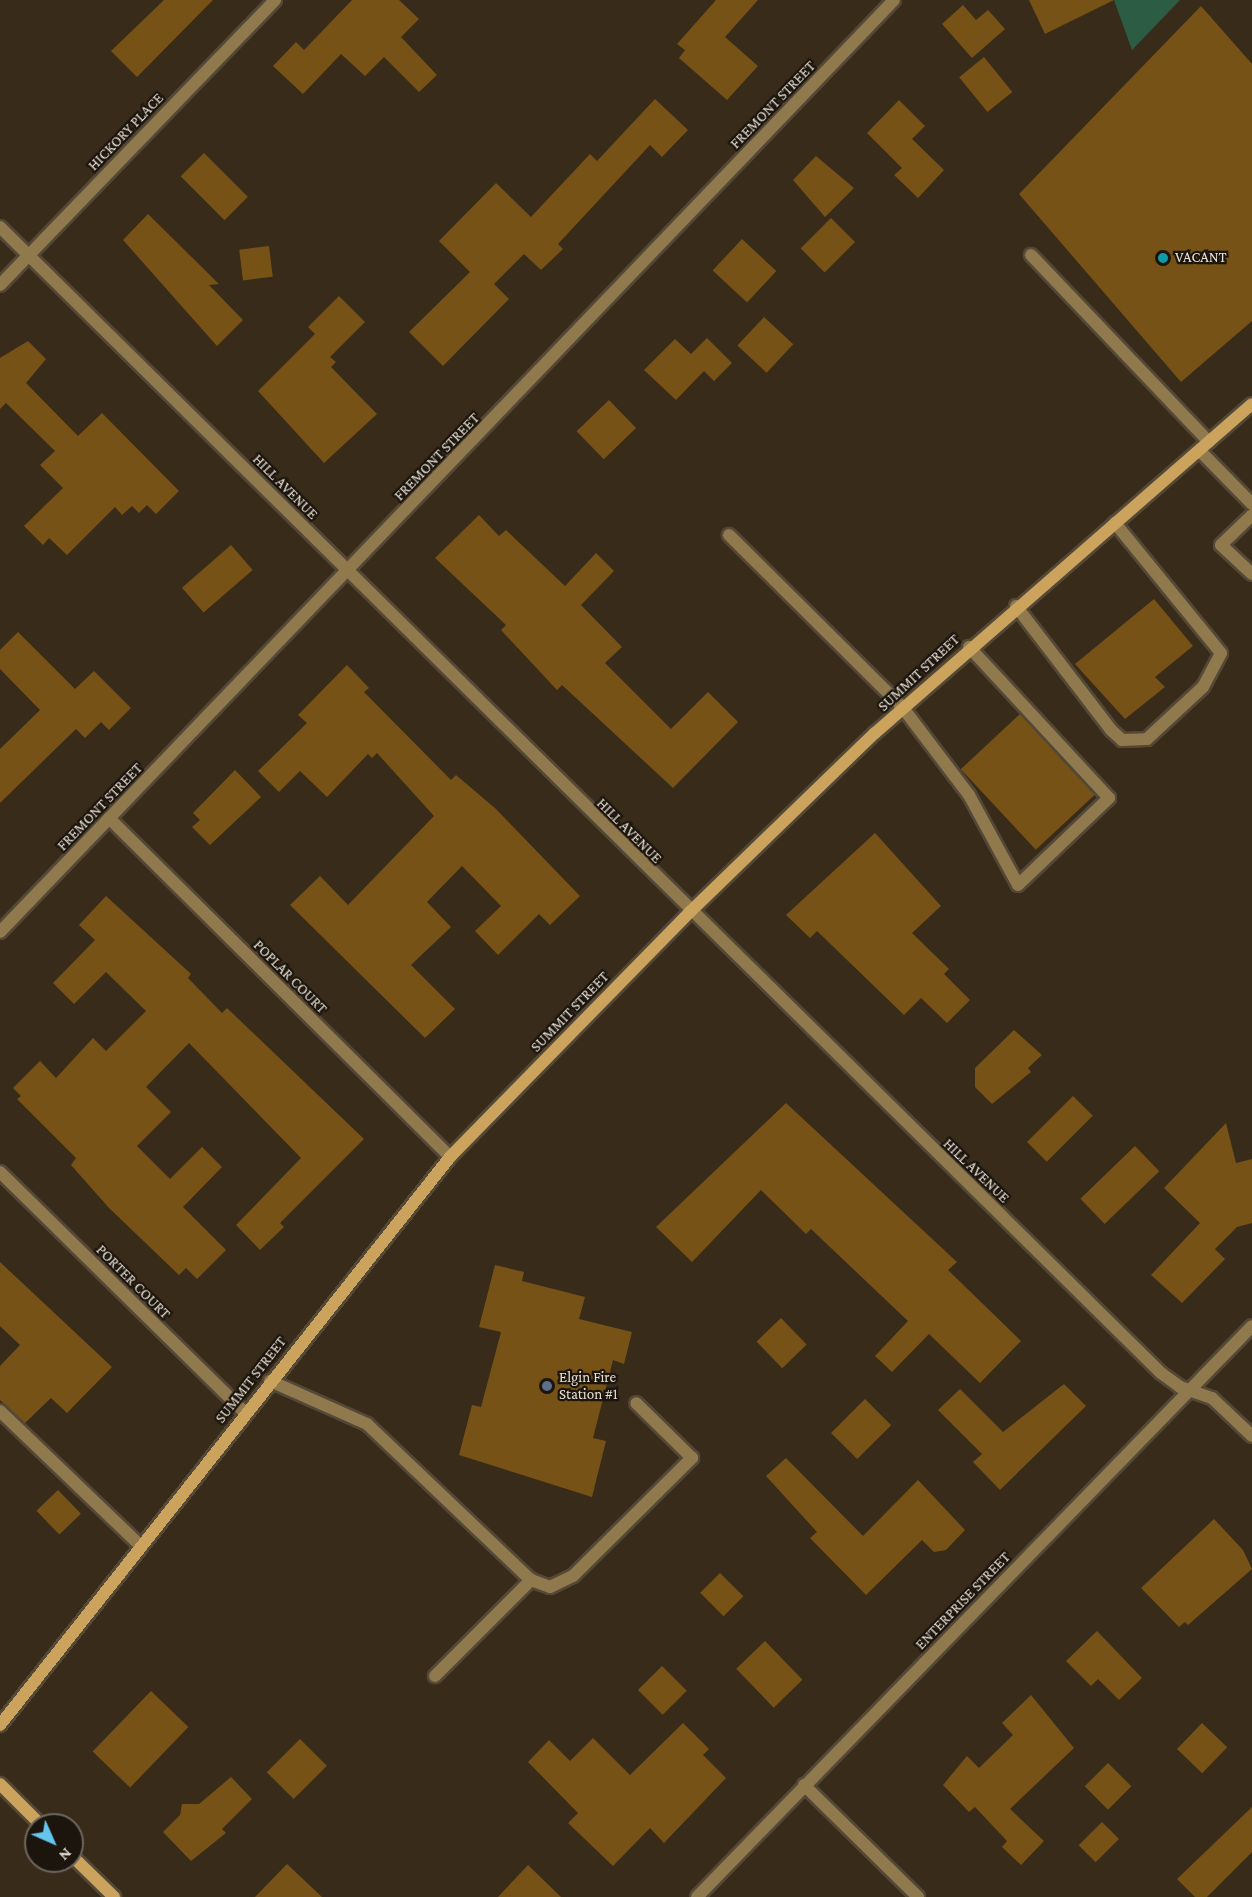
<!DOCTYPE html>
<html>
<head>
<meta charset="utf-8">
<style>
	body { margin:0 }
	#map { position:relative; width:1252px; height:1897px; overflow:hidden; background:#382b19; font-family:"Crimson Pro",serif }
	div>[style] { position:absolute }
	.green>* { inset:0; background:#2d5c45 }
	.building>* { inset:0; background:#765216; transform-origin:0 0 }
	.roads { filter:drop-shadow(2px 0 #544837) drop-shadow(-2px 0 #544837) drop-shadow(0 2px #544837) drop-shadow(0 -2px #544837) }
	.service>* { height:12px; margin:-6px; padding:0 6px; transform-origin:6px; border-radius:6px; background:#91794e }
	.minor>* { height:12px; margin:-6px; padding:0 6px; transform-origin:6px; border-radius:6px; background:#91794e }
	.secondary>* { height:12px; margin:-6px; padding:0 6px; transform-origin:6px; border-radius:6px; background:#cba35d }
	.dots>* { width:16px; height:16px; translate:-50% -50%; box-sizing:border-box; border:3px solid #1b150d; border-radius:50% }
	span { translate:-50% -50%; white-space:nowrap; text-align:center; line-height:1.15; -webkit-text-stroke:4.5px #1b150d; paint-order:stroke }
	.street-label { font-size:15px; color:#e8e0d4 }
	.poi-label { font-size:15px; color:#e8e0d4 }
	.left { translate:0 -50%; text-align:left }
	.north { position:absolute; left:24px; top:1813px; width:60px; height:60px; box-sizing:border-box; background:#1b150d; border:2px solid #6d665d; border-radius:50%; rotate:135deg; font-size:16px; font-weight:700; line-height:24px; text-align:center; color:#e8e0d4 }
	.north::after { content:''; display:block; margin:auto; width:21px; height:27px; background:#65c5ee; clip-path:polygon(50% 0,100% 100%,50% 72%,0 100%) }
</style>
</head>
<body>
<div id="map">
	<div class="green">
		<div style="clip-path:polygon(1114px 0,1180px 0,1132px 50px)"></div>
	</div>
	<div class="building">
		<div style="clip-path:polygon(164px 0,213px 0,137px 77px,111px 51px)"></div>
		<div style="clip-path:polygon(352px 0,399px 0,419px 19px,401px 37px,437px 75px,419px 92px,384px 57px,365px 76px,341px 54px,303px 94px,273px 66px,296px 42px,304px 50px)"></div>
		<div style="clip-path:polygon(716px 0,758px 0,725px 37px,758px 66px,727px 100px,679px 58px,685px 50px,677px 44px)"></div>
		<div style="clip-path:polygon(1029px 0,1114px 0,1045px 34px)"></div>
		<div style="clip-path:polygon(963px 5px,976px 20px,988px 10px,1005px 29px,972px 58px,942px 24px)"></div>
		<div style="clip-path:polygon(1201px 6px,1252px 64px,1252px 321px,1181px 382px,1019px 194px)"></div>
		<div style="left:984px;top:57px;width:45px;height:32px;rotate:51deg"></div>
		<div style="clip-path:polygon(655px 99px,688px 130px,662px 157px,650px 145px,558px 244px,563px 249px,541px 270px,524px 254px,494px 284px,509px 299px,443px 366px,409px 332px,470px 272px,439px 241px,496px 183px,531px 217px,590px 154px,597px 161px)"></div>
		<div style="clip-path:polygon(899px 100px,925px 126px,912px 139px,944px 170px,918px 198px,894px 175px,902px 168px,867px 133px)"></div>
		<div style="left:204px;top:153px;width:62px;height:33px;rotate:45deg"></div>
		<div style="clip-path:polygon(816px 156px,854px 188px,825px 217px,793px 180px)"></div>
		<div style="clip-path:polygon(148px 214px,219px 284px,209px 285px,243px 320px,217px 346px,123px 240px)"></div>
		<div style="left:831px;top:218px;width:34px;height:43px;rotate:45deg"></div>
		<div style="left:742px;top:239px;width:47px;height:43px;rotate:43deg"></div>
		<div style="left:269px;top:246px;width:31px;height:30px;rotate:83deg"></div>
		<div style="clip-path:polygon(339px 296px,365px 322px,330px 357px,336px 362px,331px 367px,377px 414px,324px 463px,258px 391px,315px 334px,308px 327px)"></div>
		<div style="left:764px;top:317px;width:40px;height:39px;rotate:43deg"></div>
		<div style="clip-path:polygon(707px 338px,732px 363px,714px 381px,704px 371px,676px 400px,644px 370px,675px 339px,691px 354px)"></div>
		<div style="clip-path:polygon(28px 341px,46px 359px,26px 383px,78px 436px,102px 413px,179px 491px,156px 514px,147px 505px,139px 513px,132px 506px,122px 515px,115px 507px,67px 555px,49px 538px,43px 545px,24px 526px,63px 488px,40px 465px,55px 451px,6px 403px,0 409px,0 358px)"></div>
		<div style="left:609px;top:400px;width:39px;height:45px;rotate:46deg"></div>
		<div style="clip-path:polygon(479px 515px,499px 536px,506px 530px,565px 586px,596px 553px,614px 571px,581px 605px,622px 647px,605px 663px,671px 729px,708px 692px,738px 722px,673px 788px,562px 685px,557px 690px,501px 630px,506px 625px,435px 558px)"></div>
		<div style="left:231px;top:545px;width:33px;height:65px;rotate:49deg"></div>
		<div style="clip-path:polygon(1154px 599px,1193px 646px,1155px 677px,1165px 687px,1125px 719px,1075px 664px)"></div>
		<div style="clip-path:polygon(18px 632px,75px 689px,94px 671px,131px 708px,109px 730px,101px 722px,85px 738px,76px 729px,0 803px,0 749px,40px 710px,0 669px,0 650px)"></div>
		<div style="clip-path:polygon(347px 665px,369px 688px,364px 692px,451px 780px,456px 775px,496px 809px,580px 896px,550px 925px,539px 914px,498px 955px,475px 931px,501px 906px,462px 866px,427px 902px,451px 927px,411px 965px,455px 1009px,425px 1038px,290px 905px,320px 876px,348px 905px,434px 816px,377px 753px,372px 758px,368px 754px,327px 797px,300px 771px,279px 792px,258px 771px,307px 723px,298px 715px)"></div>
		<div style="left:1020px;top:714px;width:110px;height:81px;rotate:47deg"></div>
		<div style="clip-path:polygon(235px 770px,261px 797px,210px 845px,192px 827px,200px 820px,193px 813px)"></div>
		<div style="clip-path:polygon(875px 833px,941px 906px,912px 933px,949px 969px,944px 974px,970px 1000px,947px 1023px,921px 998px,904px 1015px,817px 931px,810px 938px,786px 915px)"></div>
		<div style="clip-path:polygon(106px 896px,191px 974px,188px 978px,222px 1013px,227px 1008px,364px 1139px,280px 1223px,284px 1227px,260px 1250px,236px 1225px,301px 1158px,189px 1043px,146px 1087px,171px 1112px,137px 1146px,170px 1179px,202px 1147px,222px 1167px,183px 1207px,226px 1250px,197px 1279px,186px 1268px,179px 1275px,109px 1208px,71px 1165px,76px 1158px,17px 1099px,21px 1096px,13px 1088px,40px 1061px,56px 1078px,93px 1038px,106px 1051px,146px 1011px,106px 972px,74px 1004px,53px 983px,95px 940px,79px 925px)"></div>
		<div style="clip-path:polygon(1014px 1030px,1042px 1055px,1028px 1068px,1031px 1072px,992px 1104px,975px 1087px,975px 1068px)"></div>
		<div style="left:1073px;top:1096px;width:28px;height:65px;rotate:45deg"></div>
		<div style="clip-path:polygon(786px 1103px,957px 1262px,948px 1270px,1021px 1341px,980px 1383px,929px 1334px,892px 1372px,875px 1356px,908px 1321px,811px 1229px,806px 1234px,761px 1190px,692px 1262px,656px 1227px)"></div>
		<div style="clip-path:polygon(1226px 1123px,1236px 1163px,1252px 1159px,1252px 1223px,1237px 1227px,1215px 1249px,1225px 1259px,1182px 1303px,1151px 1275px,1200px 1223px,1164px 1188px)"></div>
		<div style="left:1135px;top:1146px;width:35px;height:76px;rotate:46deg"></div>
		<div style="clip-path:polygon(0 1262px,112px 1367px,67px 1413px,51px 1398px,25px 1423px,0 1400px,0 1366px,20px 1345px,0 1326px)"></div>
		<div style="clip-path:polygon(495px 1265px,524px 1272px,522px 1281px,585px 1297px,579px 1319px,632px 1332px,624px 1364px,613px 1360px,593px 1438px,606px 1441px,592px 1497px,459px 1455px,472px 1405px,481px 1407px,501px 1332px,479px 1327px)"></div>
		<div style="left:781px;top:1318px;width:37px;height:34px;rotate:46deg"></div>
		<div style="clip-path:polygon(1064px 1384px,1086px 1406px,1000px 1490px,973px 1462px,982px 1454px,938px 1410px,960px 1389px,1003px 1432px)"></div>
		<div style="left:865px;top:1399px;width:37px;height:48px;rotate:45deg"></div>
		<div style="clip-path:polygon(786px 1458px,863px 1536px,918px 1480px,965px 1530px,946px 1550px,934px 1552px,922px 1540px,866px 1595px,810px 1538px,817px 1532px,766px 1476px)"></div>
		<div style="left:58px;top:1490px;width:33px;height:30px;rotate:46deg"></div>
		<div style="clip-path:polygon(1214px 1519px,1243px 1550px,1252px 1569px,1188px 1625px,1185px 1622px,1179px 1627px,1141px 1588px)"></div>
		<div style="left:720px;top:1573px;width:33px;height:28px;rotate:45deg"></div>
		<div style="clip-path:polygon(1097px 1631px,1142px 1678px,1119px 1700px,1098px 1679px,1091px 1686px,1066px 1661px)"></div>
		<div style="left:765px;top:1641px;width:54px;height:40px;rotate:46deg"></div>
		<div style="left:662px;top:1666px;width:35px;height:34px;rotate:45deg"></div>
		<div style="left:151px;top:1691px;width:52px;height:84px;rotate:44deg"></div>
		<div style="clip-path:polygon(1031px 1695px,1074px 1748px,1010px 1809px,1044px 1841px,1021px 1865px,1002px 1847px,1007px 1841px,975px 1807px,969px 1812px,943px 1785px,967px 1756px,979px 1768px,1013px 1735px,1002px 1723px)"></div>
		<div style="clip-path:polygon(683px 1723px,709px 1749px,703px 1755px,726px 1778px,664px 1843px,650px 1828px,613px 1866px,568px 1823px,578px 1813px,528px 1762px,549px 1740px,570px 1761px,593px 1738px,630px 1775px)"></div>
		<div style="left:1202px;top:1723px;width:35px;height:36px;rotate:44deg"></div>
		<div style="left:300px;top:1739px;width:38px;height:47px;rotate:45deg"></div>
		<div style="left:1108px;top:1763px;width:33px;height:33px;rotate:45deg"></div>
		<div style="clip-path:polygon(231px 1777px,252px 1799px,222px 1829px,226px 1833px,191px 1861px,163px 1832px,180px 1815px,182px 1804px,199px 1804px)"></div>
		<div style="clip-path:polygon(1252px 1807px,1252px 1852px,1207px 1897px,1195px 1897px,1177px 1879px)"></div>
		<div style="left:1102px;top:1822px;width:24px;height:33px;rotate:45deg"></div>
		<div style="clip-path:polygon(287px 1864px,322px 1897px,255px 1897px)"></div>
		<div style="clip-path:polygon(528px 1865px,561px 1897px,498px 1897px)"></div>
	</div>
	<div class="roads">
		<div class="service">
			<div style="left:1031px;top:255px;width:258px;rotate:46.4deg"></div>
			<div style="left:1200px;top:451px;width:74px;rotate:45.5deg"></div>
			<div style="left:1252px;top:515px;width:43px;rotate:135.9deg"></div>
			<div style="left:1221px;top:545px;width:42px;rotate:43.1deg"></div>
			<div style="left:729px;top:535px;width:245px;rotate:44.8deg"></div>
			<div style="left:903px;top:708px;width:109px;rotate:52.8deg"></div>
			<div style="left:969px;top:795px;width:102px;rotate:61.4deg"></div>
			<div style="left:1018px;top:885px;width:126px;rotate:-43.7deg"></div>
			<div style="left:1109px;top:798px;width:206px;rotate:-132.8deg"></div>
			<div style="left:1016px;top:606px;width:156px;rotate:52.5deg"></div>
			<div style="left:1111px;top:730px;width:15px;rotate:42deg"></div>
			<div style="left:1122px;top:740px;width:25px;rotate:-2deg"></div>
			<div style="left:1147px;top:739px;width:76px;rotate:-42.9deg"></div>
			<div style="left:1203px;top:687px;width:38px;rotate:-62deg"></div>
			<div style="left:1221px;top:653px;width:168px;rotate:-129.2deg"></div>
			<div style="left:270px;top:1381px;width:106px;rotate:23.9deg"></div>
			<div style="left:367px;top:1424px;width:226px;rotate:43.6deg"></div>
			<div style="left:531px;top:1580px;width:20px;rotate:20deg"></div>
			<div style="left:550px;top:1587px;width:25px;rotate:-26deg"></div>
			<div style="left:573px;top:1576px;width:168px;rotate:-44.8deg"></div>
			<div style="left:692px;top:1458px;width:78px;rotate:-135.5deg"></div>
			<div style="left:0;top:1411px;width:195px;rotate:43.8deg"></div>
			<div style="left:435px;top:1676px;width:136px;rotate:-45deg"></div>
		</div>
		<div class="minor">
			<div style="left:0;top:227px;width:1631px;rotate:44.63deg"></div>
			<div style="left:1161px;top:1373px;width:24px;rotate:36deg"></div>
			<div style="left:1180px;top:1387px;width:34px;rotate:19deg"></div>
			<div style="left:1212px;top:1398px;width:55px;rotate:43.5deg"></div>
			<div style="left:0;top:285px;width:396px;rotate:-46deg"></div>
			<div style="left:109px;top:818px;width:481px;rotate:44.8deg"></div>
			<div style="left:0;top:932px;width:1291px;rotate:-46.19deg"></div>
			<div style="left:0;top:1172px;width:344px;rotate:44.5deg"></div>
			<div style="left:804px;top:1785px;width:160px;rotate:44.5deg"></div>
			<div style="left:697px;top:1897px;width:796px;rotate:-45.81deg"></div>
		</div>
		<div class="secondary">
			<div style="left:0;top:1725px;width:725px;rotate:-51.61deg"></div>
			<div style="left:450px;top:1157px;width:343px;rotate:-45.6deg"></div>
			<div style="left:690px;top:912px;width:257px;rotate:-44.1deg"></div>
			<div style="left:875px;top:733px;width:500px;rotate:-41.11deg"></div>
			<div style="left:0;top:1784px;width:58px;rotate:45deg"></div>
			<div style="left:72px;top:1856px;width:59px;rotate:44.3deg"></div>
		</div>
	</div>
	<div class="dots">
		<div style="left:1163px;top:258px;background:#0f9aa8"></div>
		<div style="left:547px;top:1386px;background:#5c6f8a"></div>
	</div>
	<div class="street-label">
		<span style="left:773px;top:105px;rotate:-46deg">FREMONT STREET</span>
		<span style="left:126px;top:132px;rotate:-46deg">HICKORY PLACE</span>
		<span style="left:437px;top:457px;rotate:-46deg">FREMONT STREET</span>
		<span style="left:285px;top:487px;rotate:45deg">HILL AVENUE</span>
		<span style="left:919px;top:673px;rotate:-43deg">SUMMIT STREET</span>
		<span style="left:100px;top:807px;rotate:-46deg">FREMONT STREET</span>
		<span style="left:629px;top:831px;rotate:45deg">HILL AVENUE</span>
		<span style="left:290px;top:977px;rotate:45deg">POPLAR COURT</span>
		<span style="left:570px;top:1012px;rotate:-46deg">SUMMIT STREET</span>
		<span style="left:976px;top:1171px;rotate:44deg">HILL AVENUE</span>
		<span style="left:133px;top:1282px;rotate:45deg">PORTER COURT</span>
		<span style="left:251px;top:1380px;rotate:-52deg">SUMMIT STREET</span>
		<span style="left:963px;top:1601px;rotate:-46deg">ENTERPRISE STREET</span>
	</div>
	<div class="poi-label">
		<span class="left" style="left:1175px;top:258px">VACANT</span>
		<span class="left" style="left:559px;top:1386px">Elgin Fire<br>Station #1</span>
	</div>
	<div class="north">N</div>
</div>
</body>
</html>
